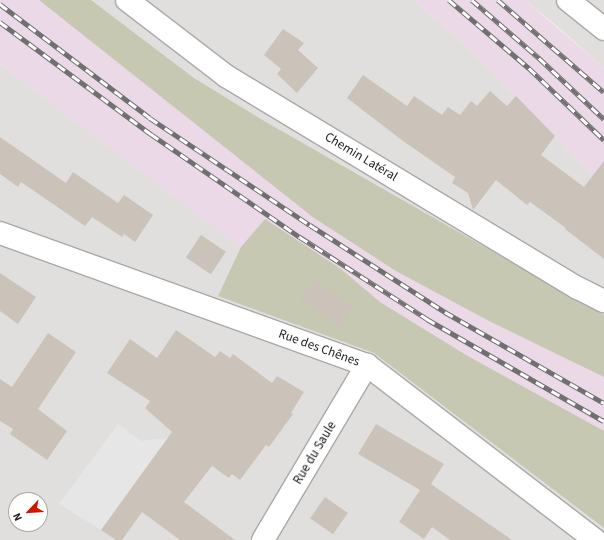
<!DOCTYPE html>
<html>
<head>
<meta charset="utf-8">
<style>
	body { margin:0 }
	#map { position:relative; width:604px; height:540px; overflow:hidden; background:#f2f0e8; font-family:"Source Sans 3",sans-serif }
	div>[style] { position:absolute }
	.residential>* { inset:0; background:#e0dfde }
	.industrial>* { inset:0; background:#ecd9e7 }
	.construction>* { inset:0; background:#c6c8b2 }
	.parking>* { inset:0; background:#e6e6e6 }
	.building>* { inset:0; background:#cbc3ba; transform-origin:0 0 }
	.roads { filter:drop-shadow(1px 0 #a9a9a9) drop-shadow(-1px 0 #a9a9a9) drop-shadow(0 1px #a9a9a9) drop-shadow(0 -1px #a9a9a9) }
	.street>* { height:22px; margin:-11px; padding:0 11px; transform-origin:11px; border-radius:11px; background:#fff }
	.rail>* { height:4.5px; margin-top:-2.25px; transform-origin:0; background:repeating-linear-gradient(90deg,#fff 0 9px,#707070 0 18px); box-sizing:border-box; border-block:1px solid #707070 }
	span { translate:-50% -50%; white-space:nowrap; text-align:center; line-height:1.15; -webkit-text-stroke:3.5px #fff; paint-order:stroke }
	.street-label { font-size:13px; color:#222 }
	.north { position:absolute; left:8px; top:492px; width:40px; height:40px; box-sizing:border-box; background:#fff; border:1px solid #a7a7a7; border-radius:50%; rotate:245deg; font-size:11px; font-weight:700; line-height:16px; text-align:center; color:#222 }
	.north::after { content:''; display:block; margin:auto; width:14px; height:18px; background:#d31400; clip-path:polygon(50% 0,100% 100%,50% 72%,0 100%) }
</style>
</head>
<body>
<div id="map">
	<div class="residential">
		<div style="clip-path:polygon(91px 0,414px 0,461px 41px,604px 186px,604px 315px,266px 122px,194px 78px)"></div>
		<div style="clip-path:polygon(525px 0,604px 0,604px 68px,558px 27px)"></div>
		<div style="clip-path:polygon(evenodd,0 64px,241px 247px,218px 296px,374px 353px,604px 528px,604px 540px,0 540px,0 64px,16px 500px,40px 500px,40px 524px,16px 524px,16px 500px)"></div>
	</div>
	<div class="industrial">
		<div style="clip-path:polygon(0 0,91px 0,194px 78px,266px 122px,604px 315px,604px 528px,374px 353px,218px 296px,240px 247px,0 64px)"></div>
		<div style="clip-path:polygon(414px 0,525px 0,604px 68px,604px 186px,461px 41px)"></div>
	</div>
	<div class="construction">
		<div style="clip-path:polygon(39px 0,91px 0,194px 78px,266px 122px,604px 315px,604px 377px,489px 321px,396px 271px,314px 218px)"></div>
		<div style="clip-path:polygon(265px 219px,341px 269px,380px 302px,466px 355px,604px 431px,604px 528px,374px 353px,218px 296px,241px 247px)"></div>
	</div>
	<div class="parking">
		<div style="clip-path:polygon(118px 424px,141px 441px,168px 438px,101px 530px,59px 504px)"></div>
	</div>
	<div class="building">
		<div style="clip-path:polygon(283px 29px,304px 43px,298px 50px,318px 68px,297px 93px,277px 74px,281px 69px,264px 55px)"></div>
		<div style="clip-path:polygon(363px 75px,407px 106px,414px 96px,442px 115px,448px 107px,460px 115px,471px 101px,477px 106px,490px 91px,507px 106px,516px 96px,555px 136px,541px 155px,584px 187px,604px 161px,604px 259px,565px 229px,566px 228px,530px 202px,527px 205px,496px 180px,473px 210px,468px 193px,452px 183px,455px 177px,403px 141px,347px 98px)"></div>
		<div style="clip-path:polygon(0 137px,66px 183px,73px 172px,118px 203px,124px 195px,153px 215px,135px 242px,124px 234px,122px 237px,92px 217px,85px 226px,21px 182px,18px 187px,0 174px)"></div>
		<div style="left:201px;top:235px;width:30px;height:27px;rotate:34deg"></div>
		<div style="clip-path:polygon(0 273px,36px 297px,18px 324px,0 311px)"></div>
		<div style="left:314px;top:280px;width:48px;height:25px;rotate:33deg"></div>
		<div style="clip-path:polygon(176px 330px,215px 357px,220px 351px,230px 358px,233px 354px,272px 383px,277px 376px,304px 392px,291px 413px,293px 414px,269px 447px,266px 445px,240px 480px,232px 474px,229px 478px,212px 466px,184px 502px,235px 540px,180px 540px,142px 512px,122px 540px,116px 540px,101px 530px,172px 432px,145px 408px,150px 401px,107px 373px,130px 339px,157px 358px)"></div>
		<div style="clip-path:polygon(48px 333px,76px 352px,38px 409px,67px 431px,47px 460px,10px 434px,13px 429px,0 421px,0 379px,12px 387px)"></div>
		<div style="clip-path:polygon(376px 424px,444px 464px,431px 484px,512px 540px,450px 540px,432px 527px,424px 539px,399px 522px,420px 490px,358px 454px)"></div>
		<div style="left:325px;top:497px;width:28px;height:26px;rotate:35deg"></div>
	</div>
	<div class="roads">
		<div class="street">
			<div style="left:127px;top:0;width:125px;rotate:37.5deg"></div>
			<div style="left:226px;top:76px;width:411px;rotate:31.1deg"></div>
			<div style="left:578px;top:288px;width:29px;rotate:27deg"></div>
			<div style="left:568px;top:0;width:46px;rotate:38.9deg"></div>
			<div style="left:0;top:233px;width:390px;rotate:19.8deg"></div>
			<div style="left:367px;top:365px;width:287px;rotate:37.5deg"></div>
			<div style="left:263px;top:540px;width:204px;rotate:-59.3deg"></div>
		</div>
	</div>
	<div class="rail">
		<div style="left:449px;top:0;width:105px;rotate:40.4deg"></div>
		<div style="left:529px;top:68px;width:104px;rotate:43.8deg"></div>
		<div style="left:472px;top:0;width:89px;rotate:40.9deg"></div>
		<div style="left:539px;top:58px;width:89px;rotate:43.2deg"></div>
		<div style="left:498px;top:0;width:140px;rotate:41deg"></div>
		<div style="left:0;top:4px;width:188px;rotate:37.2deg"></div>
		<div style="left:150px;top:118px;width:192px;rotate:33.8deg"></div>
		<div style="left:310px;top:225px;width:161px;rotate:32.8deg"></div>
		<div style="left:445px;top:312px;width:183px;rotate:29.8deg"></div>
		<div style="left:0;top:22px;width:188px;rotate:36.6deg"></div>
		<div style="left:151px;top:134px;width:181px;rotate:34.7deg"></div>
		<div style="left:300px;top:237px;width:151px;rotate:32.8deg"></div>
		<div style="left:427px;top:319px;width:204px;rotate:30deg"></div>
	</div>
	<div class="street-label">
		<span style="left:361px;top:157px;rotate:31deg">Chemin Latéral</span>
		<span style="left:319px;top:348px;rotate:20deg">Rue des Chênes</span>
		<span style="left:315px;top:453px;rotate:-59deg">Rue du Saule</span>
	</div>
	<div class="north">N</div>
</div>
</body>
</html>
